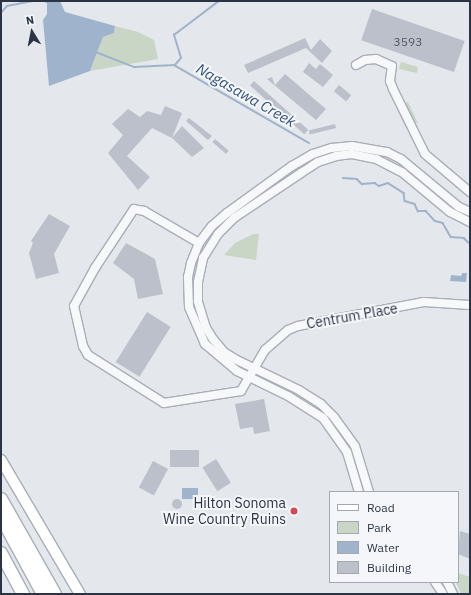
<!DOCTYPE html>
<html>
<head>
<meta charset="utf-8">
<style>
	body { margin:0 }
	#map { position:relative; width:471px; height:595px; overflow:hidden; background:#e4e7ec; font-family:"IBM Plex Sans",sans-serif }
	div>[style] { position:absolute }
	.green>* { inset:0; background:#c9d6c5; transform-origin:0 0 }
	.water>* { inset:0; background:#9fb4cc; transform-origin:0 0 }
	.stream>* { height:1.5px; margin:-0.75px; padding:0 0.75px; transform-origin:0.75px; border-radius:0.75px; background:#9fb4cc }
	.building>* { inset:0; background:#bbc0ca; transform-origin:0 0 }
	.round { border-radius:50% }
	.roads { filter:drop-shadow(1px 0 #a9aeb7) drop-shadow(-1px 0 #a9aeb7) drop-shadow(0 1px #a9aeb7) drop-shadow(0 -1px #a9aeb7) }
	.minor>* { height:8px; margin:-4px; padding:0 4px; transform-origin:4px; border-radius:4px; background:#f7f8fa }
	.major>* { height:10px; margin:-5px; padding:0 5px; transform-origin:5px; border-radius:5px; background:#fff }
	.highway>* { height:12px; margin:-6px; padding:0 6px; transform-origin:6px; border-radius:6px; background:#fff }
	.dots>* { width:11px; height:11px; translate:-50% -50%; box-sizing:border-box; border:2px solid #f4f6f9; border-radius:50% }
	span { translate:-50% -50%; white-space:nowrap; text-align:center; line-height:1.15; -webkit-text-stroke:4px #f4f6f9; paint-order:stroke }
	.number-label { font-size:12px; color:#4f5766 }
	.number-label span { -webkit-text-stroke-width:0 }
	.street-label { font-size:14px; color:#2b3445 }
	.poi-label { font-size:14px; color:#2b3445 }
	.right { translate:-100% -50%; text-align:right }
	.water-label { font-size:15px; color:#34527a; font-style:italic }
	.frame { position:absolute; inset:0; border:2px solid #2b3445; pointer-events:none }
	.legend { position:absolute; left:329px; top:491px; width:130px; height:92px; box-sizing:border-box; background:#f4f6f9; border:1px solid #a4a8b1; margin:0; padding:5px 7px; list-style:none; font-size:12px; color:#2b3445 }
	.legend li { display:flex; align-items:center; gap:8px; height:20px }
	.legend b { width:20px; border:1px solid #a4a8b1 }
	.north { position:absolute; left:12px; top:12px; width:40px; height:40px; -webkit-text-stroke:3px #f4f6f9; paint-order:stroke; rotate:350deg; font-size:11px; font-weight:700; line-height:16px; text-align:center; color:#2b3445 }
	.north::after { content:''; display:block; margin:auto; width:14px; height:18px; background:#2b3445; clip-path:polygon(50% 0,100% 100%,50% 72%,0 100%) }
</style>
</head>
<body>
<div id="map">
	<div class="green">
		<div style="clip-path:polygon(115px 26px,138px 32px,154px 40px,158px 59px,90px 71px,103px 37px,114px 33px)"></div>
		<div style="clip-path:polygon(401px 62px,418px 67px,417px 73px,399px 69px)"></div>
		<div style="left:408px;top:102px;width:23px;height:13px;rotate:65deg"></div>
		<div style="clip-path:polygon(253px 234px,259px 234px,256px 260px,224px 255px,235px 243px)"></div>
		<div style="clip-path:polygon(458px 573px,470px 577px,470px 594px,461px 594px,456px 582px)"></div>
	</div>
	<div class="water">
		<div style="clip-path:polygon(47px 1px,60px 1px,65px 12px,115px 26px,114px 33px,103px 37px,90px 71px,49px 86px,43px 20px,47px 14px)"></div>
		<div style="clip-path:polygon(462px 273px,467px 273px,466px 282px,450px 281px,451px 275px,461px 276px)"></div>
		<div style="left:182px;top:488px;width:16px;height:11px"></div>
	</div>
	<div class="stream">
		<div style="left:45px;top:1px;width:4px;rotate:27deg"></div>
		<div style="left:1px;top:13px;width:9px;rotate:-49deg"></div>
		<div style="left:7px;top:6px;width:26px;rotate:-11deg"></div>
		<div style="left:96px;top:52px;width:41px;rotate:21.5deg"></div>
		<div style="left:134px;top:67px;width:41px;rotate:-2.8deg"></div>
		<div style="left:175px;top:65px;width:9px;rotate:-49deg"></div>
		<div style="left:181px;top:58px;width:24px;rotate:-107deg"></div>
		<div style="left:174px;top:35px;width:56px;rotate:-37.1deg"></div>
		<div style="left:174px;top:65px;width:156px;rotate:30deg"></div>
		<div style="left:343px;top:178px;width:14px;rotate:4deg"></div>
		<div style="left:357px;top:179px;width:7px;rotate:45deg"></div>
		<div style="left:362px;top:184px;width:13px;rotate:-4deg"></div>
		<div style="left:375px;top:183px;width:5px;rotate:37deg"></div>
		<div style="left:379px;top:186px;width:9px;rotate:-18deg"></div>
		<div style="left:388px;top:183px;width:19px;rotate:32deg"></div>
		<div style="left:404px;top:193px;width:8px;rotate:83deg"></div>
		<div style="left:405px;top:201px;width:10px;rotate:17deg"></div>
		<div style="left:415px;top:204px;width:8px;rotate:67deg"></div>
		<div style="left:418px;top:211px;width:8px"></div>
		<div style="left:426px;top:211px;width:13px;rotate:48deg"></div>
		<div style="left:435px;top:221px;width:8px;rotate:14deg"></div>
		<div style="left:443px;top:223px;width:16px;rotate:60deg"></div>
		<div style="left:451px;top:237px;width:13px;rotate:4deg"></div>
		<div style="left:464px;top:238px;width:6px;rotate:45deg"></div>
	</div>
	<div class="building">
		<div style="left:372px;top:9px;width:98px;height:33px;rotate:19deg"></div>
		<div style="clip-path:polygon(305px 38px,311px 50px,320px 39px,332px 51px,322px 63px,306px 48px,248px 73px,244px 65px)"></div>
		<div style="clip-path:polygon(309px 63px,316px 69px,320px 64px,333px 75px,323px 87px,303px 72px)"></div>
		<div style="clip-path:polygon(285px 74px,326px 109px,316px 120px,267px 79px,272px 77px,275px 85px)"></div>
		<div style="left:254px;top:81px;width:73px;height:6px;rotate:42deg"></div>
		<div style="left:339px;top:85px;width:16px;height:8px;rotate:40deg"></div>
		<div style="clip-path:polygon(165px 106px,182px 113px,172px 138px,152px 128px,127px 156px,150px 177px,138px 190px,108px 153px,123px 135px,112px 124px,128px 109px,140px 117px,147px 111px,161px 115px)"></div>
		<div style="clip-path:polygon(189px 118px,212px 136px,208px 140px,186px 121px)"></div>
		<div style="left:335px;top:124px;width:4px;height:27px;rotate:76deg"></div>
		<div style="clip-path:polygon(182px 126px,204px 148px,192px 157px,172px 138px)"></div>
		<div style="left:215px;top:139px;width:18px;height:4px;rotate:41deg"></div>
		<div style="clip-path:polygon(49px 214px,70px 226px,54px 254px,59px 273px,36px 279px,29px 253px,33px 243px,31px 241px)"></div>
		<div style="clip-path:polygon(126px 243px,155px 259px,163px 294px,138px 299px,134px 279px,113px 263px)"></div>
		<div style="left:147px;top:312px;width:28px;height:59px;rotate:32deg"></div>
		<div style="clip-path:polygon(264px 399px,270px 431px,254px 434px,253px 427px,240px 429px,235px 404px)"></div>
		<div style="left:170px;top:450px;width:29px;height:17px"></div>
		<div style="left:216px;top:459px;width:28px;height:16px;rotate:58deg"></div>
		<div style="left:153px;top:461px;width:17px;height:30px;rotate:28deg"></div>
		<div class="round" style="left:172px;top:499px;width:10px;height:10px"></div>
		<div style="clip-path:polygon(460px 531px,470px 534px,470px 559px,458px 554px)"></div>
	</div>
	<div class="roads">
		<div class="minor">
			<div style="left:356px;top:65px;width:10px;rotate:-29deg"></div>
			<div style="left:365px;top:60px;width:11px;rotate:-5deg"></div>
			<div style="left:376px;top:59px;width:17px;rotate:24deg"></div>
			<div style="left:392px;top:66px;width:15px;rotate:98deg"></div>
			<div style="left:390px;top:81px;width:9px;rotate:69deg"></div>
			<div style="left:393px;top:89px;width:72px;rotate:63.8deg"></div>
			<div style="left:425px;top:154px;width:59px;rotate:40.2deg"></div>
			<div style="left:199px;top:243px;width:64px;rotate:-149.8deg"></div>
			<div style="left:144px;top:211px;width:10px;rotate:-169deg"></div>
			<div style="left:134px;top:209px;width:71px;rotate:123.5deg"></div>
			<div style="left:95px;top:268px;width:43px;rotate:118.9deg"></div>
			<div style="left:74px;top:306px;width:41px;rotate:77.3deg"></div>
			<div style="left:83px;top:346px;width:10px;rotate:61deg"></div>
			<div style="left:88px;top:355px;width:90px;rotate:32.3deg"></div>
			<div style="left:164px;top:403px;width:78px;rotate:-8.9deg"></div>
			<div style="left:241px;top:391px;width:48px;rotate:-59.7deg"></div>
			<div style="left:265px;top:350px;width:30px;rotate:-41deg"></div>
			<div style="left:288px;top:330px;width:11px;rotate:-22deg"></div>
			<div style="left:298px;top:326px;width:128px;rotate:-10.8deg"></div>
			<div style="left:424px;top:302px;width:46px;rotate:3.7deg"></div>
			<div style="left:359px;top:492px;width:42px;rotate:-106.7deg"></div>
			<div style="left:347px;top:452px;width:42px;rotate:-125.2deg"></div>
			<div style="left:323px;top:418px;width:41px;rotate:-147.8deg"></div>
			<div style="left:288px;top:396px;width:57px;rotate:-153.9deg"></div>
			<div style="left:237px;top:371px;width:42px;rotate:-139.8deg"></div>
			<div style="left:205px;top:344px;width:40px;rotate:-113.4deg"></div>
			<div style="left:189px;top:307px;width:30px;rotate:-92deg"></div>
			<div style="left:188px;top:277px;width:14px;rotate:-78deg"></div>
			<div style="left:191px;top:263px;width:22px;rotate:-68deg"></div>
			<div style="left:199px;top:243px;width:21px;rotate:-53deg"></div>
			<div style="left:212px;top:226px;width:20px;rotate:-41deg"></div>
			<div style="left:227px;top:213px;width:80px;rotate:-35.9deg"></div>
			<div style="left:292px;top:166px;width:24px;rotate:-30deg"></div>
			<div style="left:313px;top:154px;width:20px;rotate:-18deg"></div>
			<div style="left:332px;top:148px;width:20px;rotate:-6deg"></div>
			<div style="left:352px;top:146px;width:36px;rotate:10deg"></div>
			<div style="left:387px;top:152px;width:16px;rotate:27deg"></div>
			<div style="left:401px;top:159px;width:75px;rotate:39.6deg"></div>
			<div style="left:459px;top:207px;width:12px;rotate:24deg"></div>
			<div style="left:369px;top:492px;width:48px;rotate:-106.9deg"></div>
			<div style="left:355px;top:446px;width:36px;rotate:-126deg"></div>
			<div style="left:334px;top:417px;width:18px;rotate:-135deg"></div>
			<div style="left:321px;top:404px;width:26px;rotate:-148deg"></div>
			<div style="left:299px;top:390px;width:71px;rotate:-154.2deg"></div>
			<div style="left:235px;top:359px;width:13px;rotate:-148deg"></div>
			<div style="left:224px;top:352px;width:17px;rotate:-130deg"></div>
			<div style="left:213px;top:339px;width:13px;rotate:-122deg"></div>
			<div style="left:206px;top:328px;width:28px;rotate:-107deg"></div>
			<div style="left:198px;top:301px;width:19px;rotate:-90deg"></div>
			<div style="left:198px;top:282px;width:25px;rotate:-78deg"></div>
			<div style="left:203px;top:258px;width:28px;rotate:-58deg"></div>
			<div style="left:218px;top:234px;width:23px;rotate:-45deg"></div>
			<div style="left:234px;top:218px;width:81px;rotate:-33.9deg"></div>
			<div style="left:301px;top:173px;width:20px;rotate:-33deg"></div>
			<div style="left:318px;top:162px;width:19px;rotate:-18deg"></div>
			<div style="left:336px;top:156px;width:16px;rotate:-7deg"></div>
			<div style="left:352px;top:154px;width:25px;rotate:12deg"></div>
			<div style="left:376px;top:159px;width:30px;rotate:27deg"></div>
			<div style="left:403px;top:173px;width:61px;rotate:39.7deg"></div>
			<div style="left:450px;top:212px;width:22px;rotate:27deg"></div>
			<div style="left:435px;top:582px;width:14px;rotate:56deg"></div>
			<div style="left:447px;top:582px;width:13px;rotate:63deg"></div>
		</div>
		<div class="major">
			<div style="left:1px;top:460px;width:156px;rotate:59.5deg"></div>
		</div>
		<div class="highway">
			<div style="left:1px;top:499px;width:109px;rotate:60.4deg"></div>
			<div style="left:1px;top:517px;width:88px;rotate:61.4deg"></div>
			<div style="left:1px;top:553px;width:47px;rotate:61.8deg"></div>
		</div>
	</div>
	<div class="dots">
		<div style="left:294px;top:511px;background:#d1495b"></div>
	</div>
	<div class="number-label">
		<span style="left:408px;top:42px">3593</span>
	</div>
	<div class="street-label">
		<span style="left:352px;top:316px;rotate:-10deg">Centrum Place</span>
	</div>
	<div class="poi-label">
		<span class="right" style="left:286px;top:511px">Hilton Sonoma<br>Wine Country Ruins</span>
	</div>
	<div class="water-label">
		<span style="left:246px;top:95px;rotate:30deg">Nagasawa Creek</span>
	</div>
	<div class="frame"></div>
	<ul class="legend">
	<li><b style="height:5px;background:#fff"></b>Road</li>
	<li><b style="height:11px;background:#c9d6c5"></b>Park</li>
	<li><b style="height:11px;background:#9fb4cc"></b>Water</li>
	<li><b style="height:11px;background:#bbc0ca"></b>Building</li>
	</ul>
	<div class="north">N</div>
</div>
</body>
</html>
